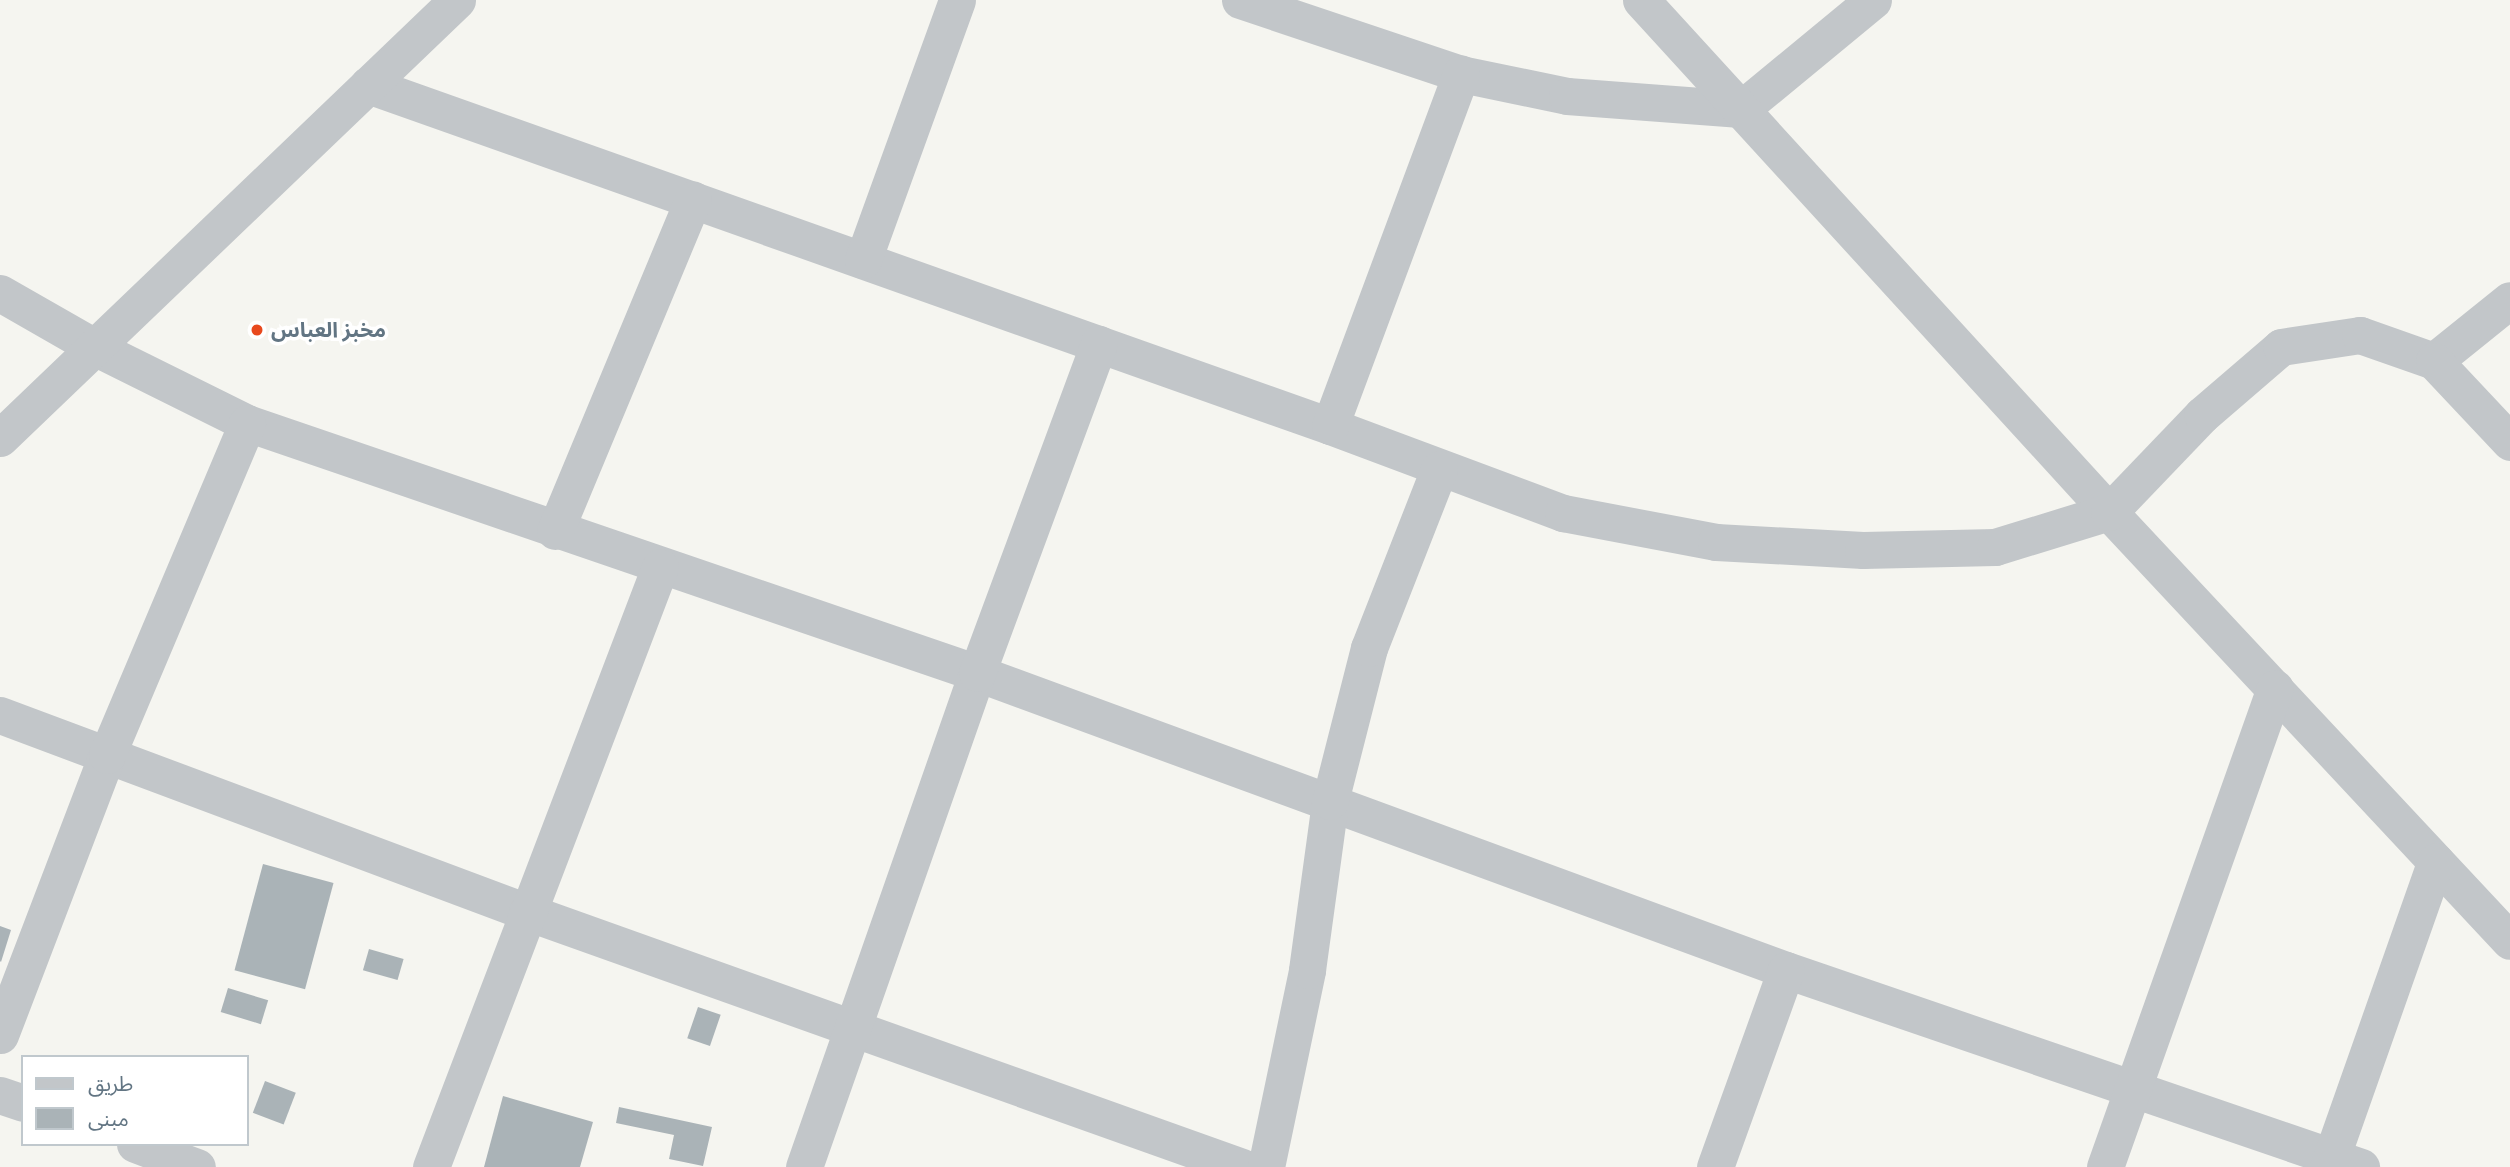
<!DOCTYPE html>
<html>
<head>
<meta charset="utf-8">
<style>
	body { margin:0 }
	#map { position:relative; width:2510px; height:1167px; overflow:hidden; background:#f5f5f0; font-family:Poppins,"Noto Sans Arabic",sans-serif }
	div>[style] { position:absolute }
	.building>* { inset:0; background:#aab3b7; transform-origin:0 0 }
	.street>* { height:37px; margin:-18.5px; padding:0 18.5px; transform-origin:18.5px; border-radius:18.5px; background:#c2c6c9 }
	.dots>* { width:19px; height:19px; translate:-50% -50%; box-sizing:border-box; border:4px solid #fff; border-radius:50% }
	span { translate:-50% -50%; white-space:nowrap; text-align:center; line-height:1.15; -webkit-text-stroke:7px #fff; paint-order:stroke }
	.poi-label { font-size:21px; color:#627583; font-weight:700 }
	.left { translate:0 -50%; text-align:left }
	.legend { position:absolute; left:21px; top:1055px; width:228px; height:91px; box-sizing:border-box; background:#fff; border:2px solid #c0c8cd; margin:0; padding:9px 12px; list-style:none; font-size:21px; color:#627583 }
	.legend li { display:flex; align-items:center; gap:14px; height:35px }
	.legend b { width:35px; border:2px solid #c0c8cd }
</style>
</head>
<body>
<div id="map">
	<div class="building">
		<div style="left:263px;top:864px;width:73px;height:110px;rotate:15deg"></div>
		<div style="clip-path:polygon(0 926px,11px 930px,1px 962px,0 961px)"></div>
		<div style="left:369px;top:949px;width:36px;height:22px;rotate:16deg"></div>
		<div style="left:228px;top:988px;width:42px;height:25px;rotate:17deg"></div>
		<div style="left:698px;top:1007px;width:24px;height:33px;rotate:19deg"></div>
		<div style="left:265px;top:1081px;width:33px;height:34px;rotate:21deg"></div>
		<div style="clip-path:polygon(503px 1096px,593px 1122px,580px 1167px,484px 1167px)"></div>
		<div style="clip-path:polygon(619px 1107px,712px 1127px,703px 1166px,669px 1159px,674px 1135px,616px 1123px)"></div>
	</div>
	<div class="street">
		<div style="left:1240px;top:0;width:233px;rotate:18.5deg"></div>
		<div style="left:1461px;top:74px;width:108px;rotate:11.7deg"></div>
		<div style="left:1567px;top:96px;width:174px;rotate:4.3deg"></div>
		<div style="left:1741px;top:109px;width:171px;rotate:-39.5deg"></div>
		<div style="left:1641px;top:0;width:694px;rotate:47.57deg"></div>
		<div style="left:2109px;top:512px;width:587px;rotate:46.93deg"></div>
		<div style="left:368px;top:85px;width:1021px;rotate:19.52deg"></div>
		<div style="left:1330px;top:426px;width:249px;rotate:20.5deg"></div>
		<div style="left:1563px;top:513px;width:156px;rotate:10.7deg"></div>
		<div style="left:1716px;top:542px;width:147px;rotate:3.1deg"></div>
		<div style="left:1863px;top:550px;width:132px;rotate:-1.3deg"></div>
		<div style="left:1995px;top:547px;width:119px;rotate:-17.1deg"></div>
		<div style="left:2109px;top:512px;width:134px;rotate:-46.2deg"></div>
		<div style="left:2202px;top:415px;width:104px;rotate:-40.7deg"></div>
		<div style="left:2281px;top:347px;width:80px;rotate:-8.6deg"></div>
		<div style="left:2360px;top:335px;width:78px;rotate:19.4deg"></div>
		<div style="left:2434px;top:361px;width:97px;rotate:-38.8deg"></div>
		<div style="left:863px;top:260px;width:276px;rotate:-70.1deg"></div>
		<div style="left:0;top:293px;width:111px;rotate:29.8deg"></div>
		<div style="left:96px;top:348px;width:169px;rotate:26.4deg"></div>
		<div style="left:247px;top:423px;width:772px;rotate:18.9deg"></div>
		<div style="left:977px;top:673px;width:862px;rotate:20.16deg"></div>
		<div style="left:1786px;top:970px;width:608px;rotate:18.91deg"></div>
		<div style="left:2434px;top:361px;width:111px;rotate:46.8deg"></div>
		<div style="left:1330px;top:426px;width:376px;rotate:-69.6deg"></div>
		<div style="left:0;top:438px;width:633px;rotate:-43.78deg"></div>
		<div style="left:555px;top:531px;width:359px;rotate:-67.4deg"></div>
		<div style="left:0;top:715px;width:563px;rotate:20.5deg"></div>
		<div style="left:527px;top:912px;width:759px;rotate:19.63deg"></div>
		<div style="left:0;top:1035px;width:300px;rotate:-69.1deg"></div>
		<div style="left:107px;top:755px;width:360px;rotate:-67.1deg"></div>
		<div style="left:0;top:1095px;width:24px;rotate:19deg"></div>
		<div style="left:135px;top:1144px;width:66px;rotate:20.4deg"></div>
		<div style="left:431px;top:1167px;width:642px;rotate:-69.11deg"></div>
		<div style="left:804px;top:1167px;width:523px;rotate:-70.7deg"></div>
		<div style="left:977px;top:673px;width:351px;rotate:-69.7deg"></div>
		<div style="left:1266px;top:1167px;width:201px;rotate:-78.2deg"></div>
		<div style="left:1307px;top:970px;width:171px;rotate:-82.2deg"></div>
		<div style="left:1330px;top:801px;width:158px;rotate:-75.7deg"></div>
		<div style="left:1369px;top:648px;width:192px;rotate:-68.6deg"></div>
		<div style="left:1715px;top:1167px;width:209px;rotate:-70.2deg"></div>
		<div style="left:2105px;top:1167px;width:508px;rotate:-70.46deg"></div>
		<div style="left:2328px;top:1167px;width:324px;rotate:-70.6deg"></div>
	</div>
	<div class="dots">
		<div style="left:257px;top:330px;background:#e8491d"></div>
	</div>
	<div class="poi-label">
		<span class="left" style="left:271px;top:330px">مخبز العباس</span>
	</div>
	<ul class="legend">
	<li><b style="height:9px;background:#c2c6c9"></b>طريق</li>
	<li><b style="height:19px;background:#aab3b7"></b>مبنى</li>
	</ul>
</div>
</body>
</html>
